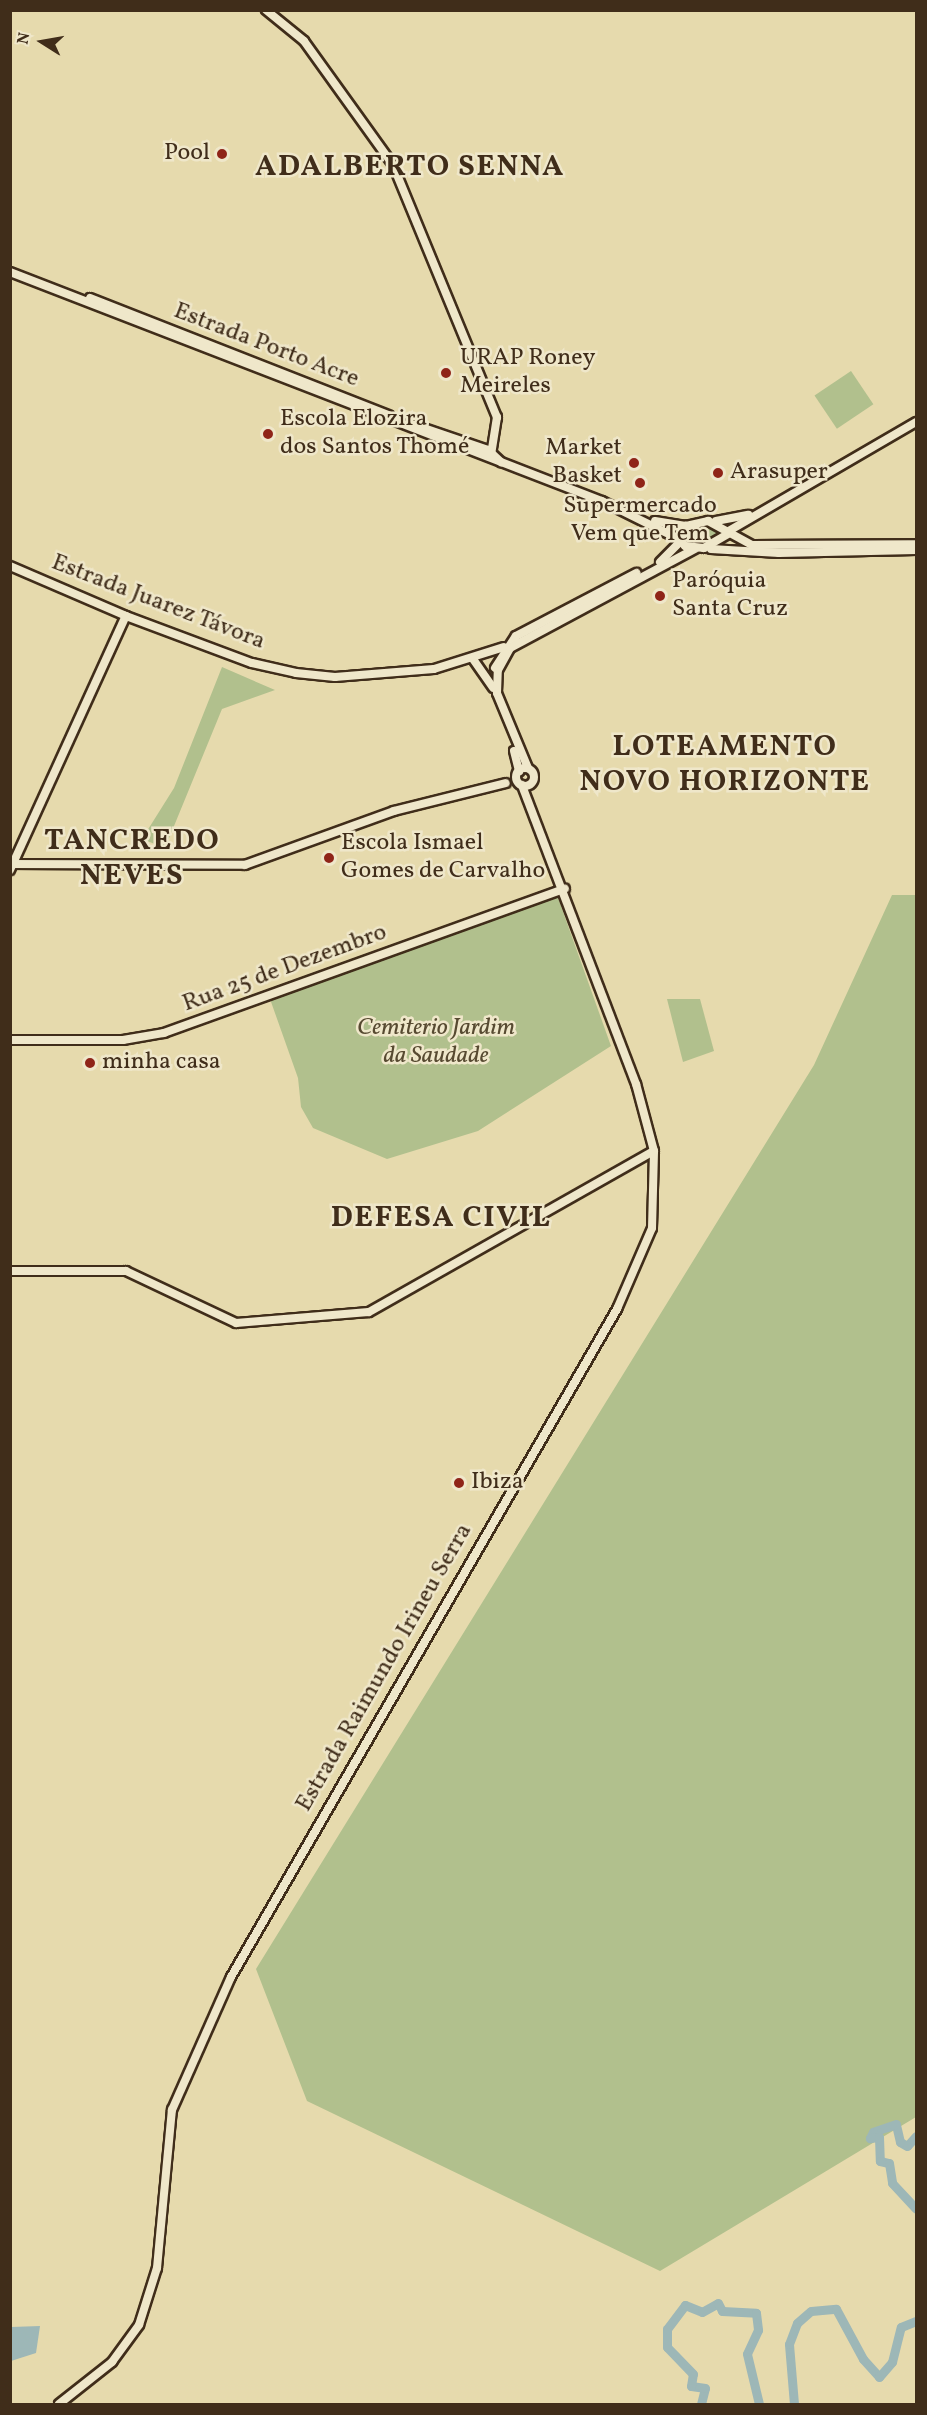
<!DOCTYPE html>
<html>
<head>
<meta charset="utf-8">
<style>
	body { margin:0 }
	#map { position:relative; width:927px; height:2415px; overflow:hidden; background:#e6daad; font-family:Vollkorn,serif }
	div>[style] { position:absolute }
	.green>* { inset:0; background:#b1c08d; transform-origin:0 0 }
	.water>* { inset:0; background:#9db7b7 }
	.river>* { height:9px; margin:-4.5px; padding:0 4.5px; transform-origin:4.5px; border-radius:4.5px; background:#9db7b7 }
	.roads { filter:drop-shadow(2px 0 #402d1a) drop-shadow(-2px 0 #402d1a) drop-shadow(0 2px #402d1a) drop-shadow(0 -2px #402d1a) }
	.secondary>* { height:8px; margin:-4px; padding:0 4px; transform-origin:4px; border-radius:4px; background:#efe7ca }
	.secondary>.ring { margin:-4px; padding:0; box-sizing:content-box; background:none; border:8px solid #efe7ca; border-radius:50% }
	.dots>* { width:16px; height:16px; translate:-50% -50%; box-sizing:border-box; border:3px solid #efe7ca; border-radius:50% }
	span { translate:-50% -50%; white-space:nowrap; text-align:center; line-height:1.15; -webkit-text-stroke:5px #efe7ca; paint-order:stroke }
	.poi-label { font-size:24px; color:#402d1a }
	.right { translate:-100% -50%; text-align:right }
	.left { translate:0 -50%; text-align:left }
	.street-label { font-size:24px; color:#402d1a }
	.park-label { font-size:24px; color:#574a31; font-style:italic }
	.district-label { font-size:30px; color:#402d1a; font-weight:700; letter-spacing:1.5px }
	.frame { position:absolute; inset:0; border:12px solid #402d1a; pointer-events:none }
	.north { position:absolute; left:12px; top:12px; width:60px; height:60px; -webkit-text-stroke:4px #efe7ca; paint-order:stroke; rotate:281deg; font-size:16px; font-weight:700; line-height:24px; text-align:center; color:#402d1a }
	.north::after { content:''; display:block; margin:auto; width:21px; height:27px; background:#402d1a; clip-path:polygon(50% 0,100% 100%,50% 72%,0 100%) }
</style>
</head>
<body>
<div id="map">
	<div class="green">
		<div style="left:851px;top:371px;width:40px;height:44px;rotate:56deg"></div>
		<div style="clip-path:polygon(713px 525px,725px 534px,704px 545px,683px 540px,694px 526px)"></div>
		<div style="clip-path:polygon(222px 667px,275px 690px,222px 709px,165px 848px,142px 839px,174px 788px)"></div>
		<div style="clip-path:polygon(557px 895px,611px 1046px,478px 1131px,387px 1159px,313px 1128px,301px 1107px,298px 1078px,270px 999px)"></div>
		<div style="clip-path:polygon(892px 895px,916px 895px,916px 2117px,660px 2271px,307px 2101px,256px 1969px,814px 1065px)"></div>
		<div style="clip-path:polygon(667px 999px,700px 999px,714px 1051px,683px 1062px)"></div>
	</div>
	<div class="water">
		<div style="clip-path:polygon(40px 2326px,36px 2353px,11px 2361px,11px 2327px)"></div>
	</div>
	<div class="river">
		<div style="left:916px;top:2136px;width:13px;rotate:132deg"></div>
		<div style="left:907px;top:2146px;width:8px;rotate:-150deg"></div>
		<div style="left:900px;top:2142px;width:18px;rotate:-103deg"></div>
		<div style="left:896px;top:2124px;width:24px;rotate:161deg"></div>
		<div style="left:873px;top:2132px;width:7px;rotate:117deg"></div>
		<div style="left:870px;top:2138px;width:9px;rotate:-6deg"></div>
		<div style="left:879px;top:2137px;width:24px;rotate:88deg"></div>
		<div style="left:880px;top:2161px;width:9px;rotate:13deg"></div>
		<div style="left:889px;top:2163px;width:20px;rotate:81deg"></div>
		<div style="left:892px;top:2183px;width:35px;rotate:47deg"></div>
		<div style="left:701px;top:2404px;width:16px;rotate:-76deg"></div>
		<div style="left:705px;top:2388px;width:14px;rotate:-172deg"></div>
		<div style="left:691px;top:2386px;width:12px;rotate:-81deg"></div>
		<div style="left:693px;top:2374px;width:37px;rotate:-134deg"></div>
		<div style="left:667px;top:2347px;width:18px;rotate:-90deg"></div>
		<div style="left:667px;top:2329px;width:30px;rotate:-53deg"></div>
		<div style="left:685px;top:2305px;width:18px;rotate:22deg"></div>
		<div style="left:702px;top:2312px;width:18px;rotate:-29deg"></div>
		<div style="left:718px;top:2303px;width:9px;rotate:63deg"></div>
		<div style="left:722px;top:2311px;width:34px;rotate:3deg"></div>
		<div style="left:756px;top:2313px;width:17px;rotate:83deg"></div>
		<div style="left:758px;top:2330px;width:26px;rotate:115deg"></div>
		<div style="left:747px;top:2354px;width:51px;rotate:76.5deg"></div>
		<div style="left:794px;top:2404px;width:60px;rotate:-94.8deg"></div>
		<div style="left:789px;top:2344px;width:22px;rotate:-69deg"></div>
		<div style="left:797px;top:2323px;width:18px;rotate:-41deg"></div>
		<div style="left:811px;top:2311px;width:25px;rotate:-5deg"></div>
		<div style="left:836px;top:2309px;width:57px;rotate:61.6deg"></div>
		<div style="left:863px;top:2359px;width:24px;rotate:48deg"></div>
		<div style="left:879px;top:2377px;width:20px;rotate:-49deg"></div>
		<div style="left:892px;top:2362px;width:36px;rotate:-76deg"></div>
		<div style="left:901px;top:2327px;width:16px;rotate:-22deg"></div>
	</div>
	<div class="roads">
		<div class="secondary">
			<div style="left:266px;top:10px;width:49px;rotate:39.2deg"></div>
			<div style="left:304px;top:41px;width:153px;rotate:54.3deg"></div>
			<div style="left:393px;top:165px;width:273px;rotate:67.6deg"></div>
			<div style="left:497px;top:417px;width:36px;rotate:99deg"></div>
			<div style="left:10px;top:272px;width:635px;rotate:21.15deg"></div>
			<div style="left:602px;top:501px;width:86px;rotate:26.3deg"></div>
			<div style="left:90px;top:298px;width:321px;rotate:21.4deg"></div>
			<div style="left:409px;top:423px;width:83px;rotate:18.9deg"></div>
			<div style="left:488px;top:450px;width:18px;rotate:43deg"></div>
			<div style="left:655px;top:521px;width:31px;rotate:9deg"></div>
			<div style="left:716px;top:521px;width:33px;rotate:-11deg"></div>
			<div style="left:727px;top:532px;width:219px;rotate:-30.2deg"></div>
			<div style="left:728px;top:534px;width:28px;rotate:150deg"></div>
			<div style="left:704px;top:548px;width:19px;rotate:-174deg"></div>
			<div style="left:685px;top:546px;width:9px;rotate:-131deg"></div>
			<div style="left:679px;top:539px;width:15px;rotate:-62deg"></div>
			<div style="left:686px;top:526px;width:23px;rotate:-13deg"></div>
			<div style="left:708px;top:521px;width:50px;rotate:28.6deg"></div>
			<div style="left:752px;top:545px;width:164px;rotate:-0.3deg"></div>
			<div style="left:711px;top:549px;width:68px;rotate:3.4deg"></div>
			<div style="left:779px;top:553px;width:137px;rotate:-1.3deg"></div>
			<div style="left:660px;top:562px;width:28px;rotate:-45deg"></div>
			<div style="left:10px;top:566px;width:126px;rotate:23.3deg"></div>
			<div style="left:126px;top:616px;width:134px;rotate:20.5deg"></div>
			<div style="left:252px;top:663px;width:45px;rotate:12.8deg"></div>
			<div style="left:296px;top:673px;width:39px;rotate:6deg"></div>
			<div style="left:335px;top:677px;width:99px;rotate:-4.6deg"></div>
			<div style="left:434px;top:669px;width:73px;rotate:-17.4deg"></div>
			<div style="left:473px;top:659px;width:35px;rotate:55deg"></div>
			<div style="left:495px;top:668px;width:38px;rotate:-57deg"></div>
			<div style="left:516px;top:636px;width:136px;rotate:-27.7deg"></div>
			<div style="left:514px;top:751px;width:21px;rotate:76deg"></div>
			<div style="left:528px;top:768px;width:81px;rotate:-112.5deg"></div>
			<div style="left:497px;top:693px;width:23px;rotate:-88deg"></div>
			<div style="left:498px;top:670px;width:25px;rotate:-61deg"></div>
			<div style="left:510px;top:648px;width:210px;rotate:-28.2deg"></div>
			<div class="ring" style="left:516px;top:768px;width:10px;height:10px"></div>
			<div style="left:10px;top:864px;width:235px;rotate:0.2deg"></div>
			<div style="left:245px;top:865px;width:158px;rotate:-19.9deg"></div>
			<div style="left:394px;top:811px;width:115px;rotate:-14deg"></div>
			<div style="left:10px;top:870px;width:279px;rotate:-65.5deg"></div>
			<div style="left:10px;top:1040px;width:113px"></div>
			<div style="left:123px;top:1040px;width:42px;rotate:-9.7deg"></div>
			<div style="left:164px;top:1033px;width:426px;rotate:-19.8deg"></div>
			<div style="left:10px;top:1271px;width:116px"></div>
			<div style="left:126px;top:1271px;width:122px;rotate:25.3deg"></div>
			<div style="left:236px;top:1323px;width:133px;rotate:-4.7deg"></div>
			<div style="left:369px;top:1312px;width:327px;rotate:-29.5deg"></div>
			<div style="left:59px;top:2404px;width:68px;rotate:-38.4deg"></div>
			<div style="left:112px;top:2362px;width:46px;rotate:-53.9deg"></div>
			<div style="left:139px;top:2325px;width:60px;rotate:-72.5deg"></div>
			<div style="left:157px;top:2268px;width:159px;rotate:-84.6deg"></div>
			<div style="left:172px;top:2110px;width:145px;rotate:-66.1deg"></div>
			<div style="left:231px;top:1977px;width:772px;rotate:-59.98deg"></div>
			<div style="left:617px;top:1309px;width:88px;rotate:-66.6deg"></div>
			<div style="left:652px;top:1228px;width:77px;rotate:-88.5deg"></div>
			<div style="left:654px;top:1151px;width:69px;rotate:-105deg"></div>
			<div style="left:636px;top:1084px;width:320px;rotate:-110.9deg"></div>
		</div>
	</div>
	<div class="dots">
		<div style="left:222px;top:154px;background:#8f2418"></div>
		<div style="left:446px;top:373px;background:#8f2418"></div>
		<div style="left:268px;top:434px;background:#8f2418"></div>
		<div style="left:634px;top:463px;background:#8f2418"></div>
		<div style="left:718px;top:473px;background:#8f2418"></div>
		<div style="left:640px;top:483px;background:#8f2418"></div>
		<div style="left:660px;top:596px;background:#8f2418"></div>
		<div style="left:329px;top:858px;background:#8f2418"></div>
		<div style="left:90px;top:1063px;background:#8f2418"></div>
		<div style="left:459px;top:1483px;background:#8f2418"></div>
	</div>
	<div class="poi-label">
		<span class="right" style="left:210px;top:154px">Pool</span>
		<span class="left" style="left:460px;top:373px">URAP Roney<br>Meireles</span>
		<span class="left" style="left:280px;top:434px">Escola Elozira<br>dos Santos Thomé</span>
		<span class="right" style="left:622px;top:463px">Market<br>Basket</span>
		<span class="left" style="left:730px;top:473px">Arasuper</span>
		<span style="left:640px;top:521px">Supermercado<br>Vem que Tem</span>
		<span class="left" style="left:672px;top:596px">Paróquia<br>Santa Cruz</span>
		<span class="left" style="left:341px;top:858px">Escola Ismael<br>Gomes de Carvalho</span>
		<span class="left" style="left:102px;top:1063px">minha casa</span>
		<span class="left" style="left:471px;top:1483px">Ibiza</span>
	</div>
	<div class="street-label">
		<span style="left:266px;top:346px;rotate:21deg">Estrada Porto Acre</span>
		<span style="left:158px;top:603px;rotate:21deg">Estrada Juarez Távora</span>
		<span style="left:285px;top:969px;rotate:-20deg">Rua 25 de Dezembro</span>
		<span style="left:385px;top:1668px;rotate:-60deg">Estrada Raimundo Irineu Serra</span>
	</div>
	<div class="park-label">
		<span style="left:436px;top:1043px">Cemiterio Jardim<br>da Saudade</span>
	</div>
	<div class="district-label">
		<span style="left:410px;top:167px">ADALBERTO SENNA</span>
		<span style="left:725px;top:764px">LOTEAMENTO<br>NOVO HORIZONTE</span>
		<span style="left:132px;top:858px">TANCREDO<br>NEVES</span>
		<span style="left:441px;top:1218px">DEFESA CIVIL</span>
	</div>
	<div class="frame"></div>
	<div class="north">N</div>
</div>
</body>
</html>
